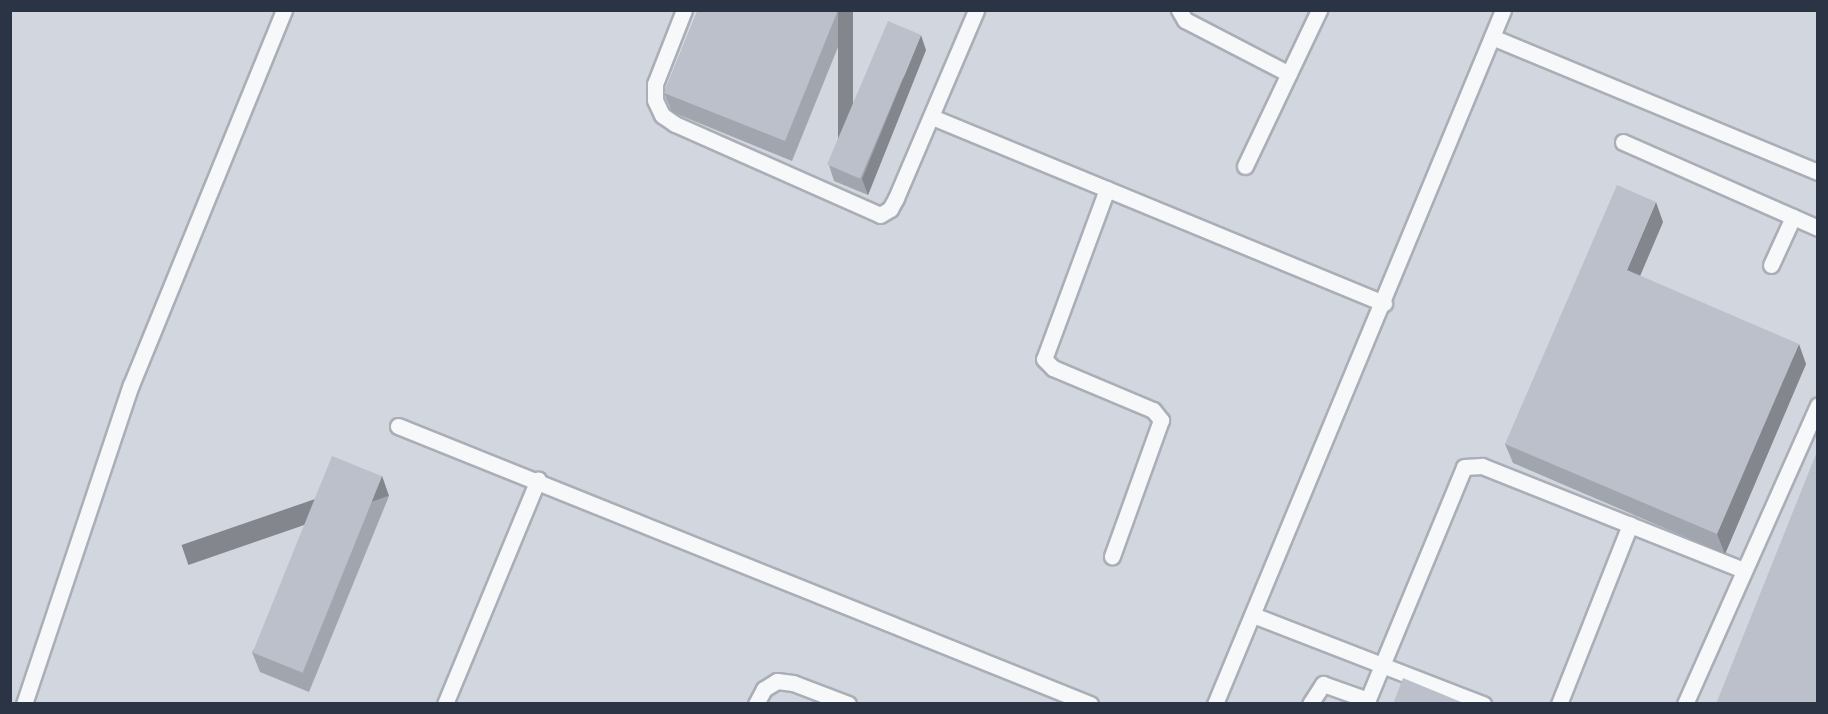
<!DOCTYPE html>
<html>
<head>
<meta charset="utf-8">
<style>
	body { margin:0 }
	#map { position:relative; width:1828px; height:714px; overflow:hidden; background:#e4e7ec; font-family:Manrope,sans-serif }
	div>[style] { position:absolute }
	.built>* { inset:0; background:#d2d6de; transform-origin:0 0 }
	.roads { filter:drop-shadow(2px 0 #a9aeb7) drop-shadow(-2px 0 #a9aeb7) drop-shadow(0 2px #a9aeb7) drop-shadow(0 -2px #a9aeb7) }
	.lane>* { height:15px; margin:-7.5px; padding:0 7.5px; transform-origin:7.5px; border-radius:7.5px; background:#f7f8fa }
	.wall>* { inset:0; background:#a1a5ae }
	.shaded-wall>* { inset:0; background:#83868d; transform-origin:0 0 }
	.building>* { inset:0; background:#bbc0ca; transform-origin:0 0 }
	span { translate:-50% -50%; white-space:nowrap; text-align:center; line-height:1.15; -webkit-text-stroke:4.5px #f4f6f9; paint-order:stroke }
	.frame { position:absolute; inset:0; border:12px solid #2b3445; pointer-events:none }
</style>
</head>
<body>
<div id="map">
	<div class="built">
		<div style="left:11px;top:11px;width:1806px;height:692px"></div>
	</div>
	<div class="roads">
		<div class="lane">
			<div style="left:684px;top:10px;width:79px;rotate:111.4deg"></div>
			<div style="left:655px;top:84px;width:16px;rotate:90deg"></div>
			<div style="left:655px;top:100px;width:17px;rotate:65deg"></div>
			<div style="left:662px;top:115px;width:16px;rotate:35deg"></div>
			<div style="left:675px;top:124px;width:224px;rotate:23.9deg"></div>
			<div style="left:880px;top:215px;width:12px;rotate:-31deg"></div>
			<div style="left:890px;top:209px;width:13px;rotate:-61deg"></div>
			<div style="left:896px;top:198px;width:204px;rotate:-66.9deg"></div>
			<div style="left:1179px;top:10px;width:12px;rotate:59deg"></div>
			<div style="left:1185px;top:20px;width:117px;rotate:27.4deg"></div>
			<div style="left:1492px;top:37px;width:353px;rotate:22.5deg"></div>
			<div style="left:932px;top:117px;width:489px;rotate:22.4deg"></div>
			<div style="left:1623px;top:142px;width:213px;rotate:23.8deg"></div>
			<div style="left:1245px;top:166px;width:173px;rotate:-64.6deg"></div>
			<div style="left:1107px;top:189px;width:181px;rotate:110.3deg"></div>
			<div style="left:1044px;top:359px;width:13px;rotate:45deg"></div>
			<div style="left:1053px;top:368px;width:108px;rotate:22.8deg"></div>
			<div style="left:1153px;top:410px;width:13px;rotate:51deg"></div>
			<div style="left:1161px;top:420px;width:145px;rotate:109.8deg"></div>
			<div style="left:1771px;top:265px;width:53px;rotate:-65.4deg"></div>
			<div style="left:398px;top:426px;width:746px;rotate:21.89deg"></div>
			<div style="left:1253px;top:615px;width:247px;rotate:21.2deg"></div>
			<div style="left:24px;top:704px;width:336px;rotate:-71.5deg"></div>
			<div style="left:131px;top:385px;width:405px;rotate:-67.8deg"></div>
			<div style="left:445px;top:704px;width:243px;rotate:-67.5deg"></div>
			<div style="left:756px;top:704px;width:17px;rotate:-62deg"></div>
			<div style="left:764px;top:689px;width:15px;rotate:-32deg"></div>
			<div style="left:777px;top:681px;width:16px;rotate:7deg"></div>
			<div style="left:793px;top:683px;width:59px;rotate:20.9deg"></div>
			<div style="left:1215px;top:704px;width:751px;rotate:-67.46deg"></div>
			<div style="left:1310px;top:704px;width:24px;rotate:-57deg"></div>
			<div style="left:1323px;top:684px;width:48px;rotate:19.6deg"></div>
			<div style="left:1366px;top:704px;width:256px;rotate:-67.5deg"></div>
			<div style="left:1464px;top:467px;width:18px;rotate:-3deg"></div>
			<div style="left:1482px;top:466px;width:282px;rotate:21.7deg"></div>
			<div style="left:1559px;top:704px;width:193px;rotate:-68.4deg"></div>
			<div style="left:1685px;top:704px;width:327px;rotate:-66deg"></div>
		</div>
	</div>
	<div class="wall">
		<div style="clip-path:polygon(698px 10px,853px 10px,792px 161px,672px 112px,664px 93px)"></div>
		<div style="clip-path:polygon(926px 50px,868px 195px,834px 181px,829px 165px)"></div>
		<div style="clip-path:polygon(1663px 222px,1640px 276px,1806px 364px,1725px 554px,1513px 463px,1505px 444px)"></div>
		<div style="clip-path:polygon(382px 476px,389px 496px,309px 692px,260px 672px,252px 652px)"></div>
	</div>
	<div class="shaded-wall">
		<div style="left:838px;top:10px;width:15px;height:141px"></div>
		<div style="clip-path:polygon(921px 35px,926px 50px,868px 195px,862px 179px)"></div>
		<div style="clip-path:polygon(1656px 202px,1663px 222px,1634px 290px,1627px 270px)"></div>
		<div style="clip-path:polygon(1799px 344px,1806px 364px,1725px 554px,1717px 534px)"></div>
		<div style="left:382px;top:476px;width:21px;height:212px;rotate:71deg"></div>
	</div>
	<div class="building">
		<div style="clip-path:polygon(698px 10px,838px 10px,785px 141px,664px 93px)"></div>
		<div style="left:888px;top:21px;width:36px;height:156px;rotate:23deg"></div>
		<div style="clip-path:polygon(1617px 185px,1656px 202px,1627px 270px,1799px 344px,1717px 534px,1505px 444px)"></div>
		<div style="clip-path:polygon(1818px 449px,1818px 704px,1716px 704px)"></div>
		<div style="left:332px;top:456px;width:54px;height:212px;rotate:22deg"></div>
		<div style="clip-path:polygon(1403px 678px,1466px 704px,1393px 704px)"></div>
	</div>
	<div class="frame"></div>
</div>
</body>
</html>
